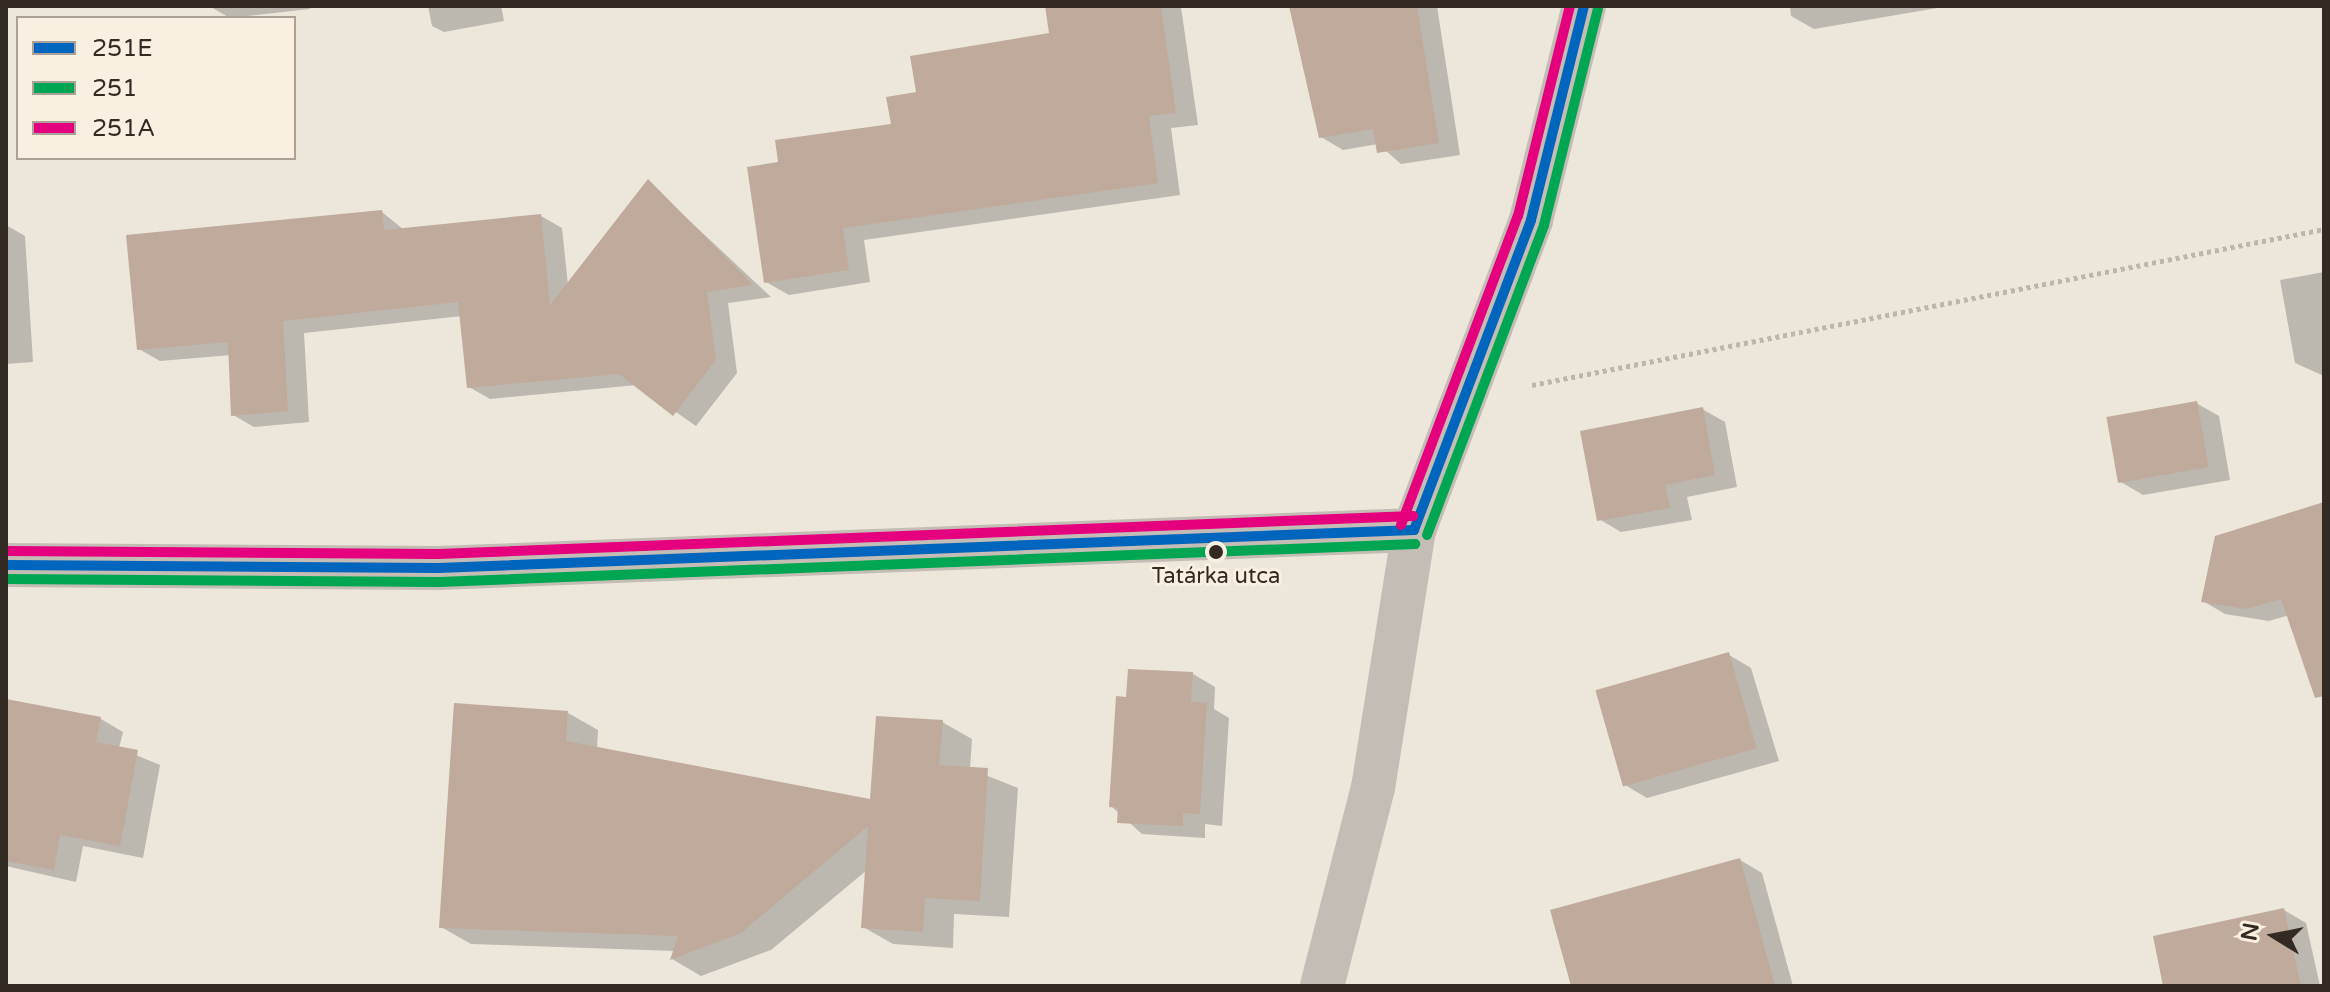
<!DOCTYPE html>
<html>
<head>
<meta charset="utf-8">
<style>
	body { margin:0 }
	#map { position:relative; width:2330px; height:992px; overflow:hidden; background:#ece6db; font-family:"Varela Round",sans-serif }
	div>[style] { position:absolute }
	.shadow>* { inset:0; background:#0003 }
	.building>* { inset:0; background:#c0aa9c; transform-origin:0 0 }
	.path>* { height:5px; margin-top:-2.5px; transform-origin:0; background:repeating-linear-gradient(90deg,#bdb6ae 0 4px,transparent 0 8px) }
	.street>* { height:44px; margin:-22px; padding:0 22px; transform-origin:22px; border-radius:22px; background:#c4bdb5 }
	.bus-1>* { height:10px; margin:-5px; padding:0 5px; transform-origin:5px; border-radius:5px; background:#0065bd }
	.bus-2>* { height:10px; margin:-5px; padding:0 5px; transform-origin:5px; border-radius:5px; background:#00a651 }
	.bus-3>* { height:10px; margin:-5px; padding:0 5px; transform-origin:5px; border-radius:5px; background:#e5007d }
	.dots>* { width:22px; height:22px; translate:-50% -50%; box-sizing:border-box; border:4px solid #faf0e2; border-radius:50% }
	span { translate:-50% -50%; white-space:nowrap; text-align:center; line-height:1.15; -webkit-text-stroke:6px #faf0e2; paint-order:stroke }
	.bus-label { font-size:22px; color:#342a24 }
	.frame { position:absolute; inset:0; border:8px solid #342a24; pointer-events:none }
	.legend { position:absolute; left:16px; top:16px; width:280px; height:144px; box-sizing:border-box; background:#faf0e2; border:2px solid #aba196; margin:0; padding:10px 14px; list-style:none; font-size:24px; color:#342a24 }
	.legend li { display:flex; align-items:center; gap:16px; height:40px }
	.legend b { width:40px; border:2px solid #aba196 }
	.north { position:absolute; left:2234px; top:896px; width:80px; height:80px; -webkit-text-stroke:6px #faf0e2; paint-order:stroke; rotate:280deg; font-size:22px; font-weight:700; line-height:32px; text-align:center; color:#342a24 }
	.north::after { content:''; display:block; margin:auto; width:28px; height:36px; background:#342a24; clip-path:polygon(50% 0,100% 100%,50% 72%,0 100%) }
</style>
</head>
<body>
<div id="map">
	<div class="shadow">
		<div style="clip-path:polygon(209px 6px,309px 6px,310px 9px,230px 18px)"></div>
		<div style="clip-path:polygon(428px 6px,501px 6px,504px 21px,444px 32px,432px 26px)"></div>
		<div style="clip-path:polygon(1047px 6px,1181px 7px,1198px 125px,1171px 128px,1180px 195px,864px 240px,870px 282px,789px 295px,766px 282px,780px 164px,893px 126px,919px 94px,1051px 35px)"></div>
		<div style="clip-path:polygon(1304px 6px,1437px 6px,1460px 155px,1401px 164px,1378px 144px,1343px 150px,1321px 137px)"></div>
		<div style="clip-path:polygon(1790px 6px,1949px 6px,1814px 29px,1791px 16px)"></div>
		<div style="clip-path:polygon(648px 182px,771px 297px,728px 303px,737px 373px,696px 426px,637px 385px,490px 399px,469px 387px,462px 316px,304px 333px,309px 422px,254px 427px,233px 415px,231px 355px,160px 361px,139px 349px,382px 212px,404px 230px,541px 216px,562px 228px,568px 285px)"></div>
		<div style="clip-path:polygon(6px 225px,25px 236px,33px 362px,6px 364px)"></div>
		<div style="clip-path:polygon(2324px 272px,2324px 376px,2295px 363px,2280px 280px)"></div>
		<div style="clip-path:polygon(2196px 403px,2219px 416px,2230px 480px,2143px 495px,2121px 482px)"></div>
		<div style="clip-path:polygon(1702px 409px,1725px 422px,1737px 487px,1687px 497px,1692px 520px,1621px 532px,1599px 519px)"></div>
		<div style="clip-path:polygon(2324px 504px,2324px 619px,2293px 614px,2269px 621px,2225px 614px,2203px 601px)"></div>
		<div style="clip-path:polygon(1729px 655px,1751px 668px,1779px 761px,1647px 798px,1625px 785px)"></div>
		<div style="clip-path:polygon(1193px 674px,1215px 687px,1214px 709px,1229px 718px,1222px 826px,1205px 824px,1205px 838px,1142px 834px,1111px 806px,1128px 699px)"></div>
		<div style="clip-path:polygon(6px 701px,101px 719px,123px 732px,119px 748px,160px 765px,143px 858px,83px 846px,76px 882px,6px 866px)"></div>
		<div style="clip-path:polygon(568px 713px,598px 730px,597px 749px,872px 801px,942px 722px,972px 739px,970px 769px,1018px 788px,1009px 917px,954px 914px,953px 948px,893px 944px,863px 927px,867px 870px,771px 950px,701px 976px,672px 959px,675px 951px,471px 944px,441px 927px)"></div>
		<div style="clip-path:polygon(1740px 860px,1762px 873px,1793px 986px,1573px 986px)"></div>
		<div style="clip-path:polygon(2284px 910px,2306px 923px,2320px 986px,2165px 986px)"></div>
	</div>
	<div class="building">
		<div style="clip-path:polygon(1045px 6px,1161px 6px,1176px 113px,1149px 116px,1158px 183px,843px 228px,849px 270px,764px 283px,747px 167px,778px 162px,775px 140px,891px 124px,886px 97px,916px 92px,910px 56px,1049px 33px)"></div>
		<div style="clip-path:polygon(1289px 6px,1417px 6px,1439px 143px,1377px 153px,1373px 129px,1319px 138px)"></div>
		<div style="clip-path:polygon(648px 179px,753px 285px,707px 292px,716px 360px,673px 416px,619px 374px,467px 388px,458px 302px,283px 321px,288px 411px,231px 416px,228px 342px,137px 350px,126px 235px,382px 210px,384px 230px,541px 214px,550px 305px)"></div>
		<div style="left:2197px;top:401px;width:67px;height:92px;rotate:80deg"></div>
		<div style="clip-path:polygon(1703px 407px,1715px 475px,1665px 485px,1670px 508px,1597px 521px,1580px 431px)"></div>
		<div style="clip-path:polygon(2324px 502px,2324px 696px,2315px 698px,2281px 599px,2246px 609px,2201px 602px,2215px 536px)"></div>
		<div style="left:1729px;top:652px;width:100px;height:139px;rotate:74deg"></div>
		<div style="clip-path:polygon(1128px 669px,1193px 672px,1191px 702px,1207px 703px,1200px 814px,1183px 813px,1183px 826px,1117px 823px,1118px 808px,1109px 807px,1116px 696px,1126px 697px)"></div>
		<div style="clip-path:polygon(6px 699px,101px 717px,96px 742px,138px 750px,120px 846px,60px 835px,54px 870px,6px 861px)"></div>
		<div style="clip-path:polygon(454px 703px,568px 711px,566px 741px,870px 799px,876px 716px,943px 720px,939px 765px,988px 768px,980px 901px,925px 898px,923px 932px,861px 928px,868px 826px,741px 933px,670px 960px,678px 936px,439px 928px)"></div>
		<div style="clip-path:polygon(1740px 858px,1775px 986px,1571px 986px,1550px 910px)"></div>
		<div style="clip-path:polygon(2284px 908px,2301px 986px,2163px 986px,2153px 936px)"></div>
	</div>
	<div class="path">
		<div style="left:1532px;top:385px;width:807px;rotate:-11.14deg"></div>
	</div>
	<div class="street">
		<div style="left:6px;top:565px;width:432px;rotate:0.4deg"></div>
		<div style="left:438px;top:568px;width:977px;rotate:-2.23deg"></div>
		<div style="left:1322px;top:986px;width:204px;rotate:-75.6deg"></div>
		<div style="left:1373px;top:788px;width:261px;rotate:-81deg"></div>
		<div style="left:1414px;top:530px;width:331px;rotate:-69.3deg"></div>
		<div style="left:1531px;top:220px;width:220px;rotate:-76.1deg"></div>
	</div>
	<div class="bus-1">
		<div style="left:1414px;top:530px;width:331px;rotate:-69.3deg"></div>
		<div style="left:1531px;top:220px;width:220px;rotate:-76.1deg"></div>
		<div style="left:6px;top:565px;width:432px;rotate:0.4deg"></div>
		<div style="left:438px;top:568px;width:977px;rotate:-2.23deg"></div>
	</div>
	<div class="bus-2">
		<div style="left:1427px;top:535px;width:331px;rotate:-69.3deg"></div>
		<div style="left:1544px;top:225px;width:223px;rotate:-76deg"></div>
		<div style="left:6px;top:579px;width:433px;rotate:0.4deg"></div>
		<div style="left:439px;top:582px;width:977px;rotate:-2.23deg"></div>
	</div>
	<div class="bus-3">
		<div style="left:1401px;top:525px;width:330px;rotate:-69.3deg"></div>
		<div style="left:1518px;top:216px;width:216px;rotate:-76.1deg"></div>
		<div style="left:6px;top:551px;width:432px;rotate:0.4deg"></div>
		<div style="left:438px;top:554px;width:976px;rotate:-2.23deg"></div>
	</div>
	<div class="dots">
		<div style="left:1216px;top:552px;background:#342a24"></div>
	</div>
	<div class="bus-label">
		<span style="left:1216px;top:577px">Tatárka utca</span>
	</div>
	<div class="frame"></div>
	<ul class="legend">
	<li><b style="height:10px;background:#0065bd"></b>251E</li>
	<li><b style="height:10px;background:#00a651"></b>251</li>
	<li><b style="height:10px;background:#e5007d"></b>251A</li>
	</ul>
	<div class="north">N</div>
</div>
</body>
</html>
